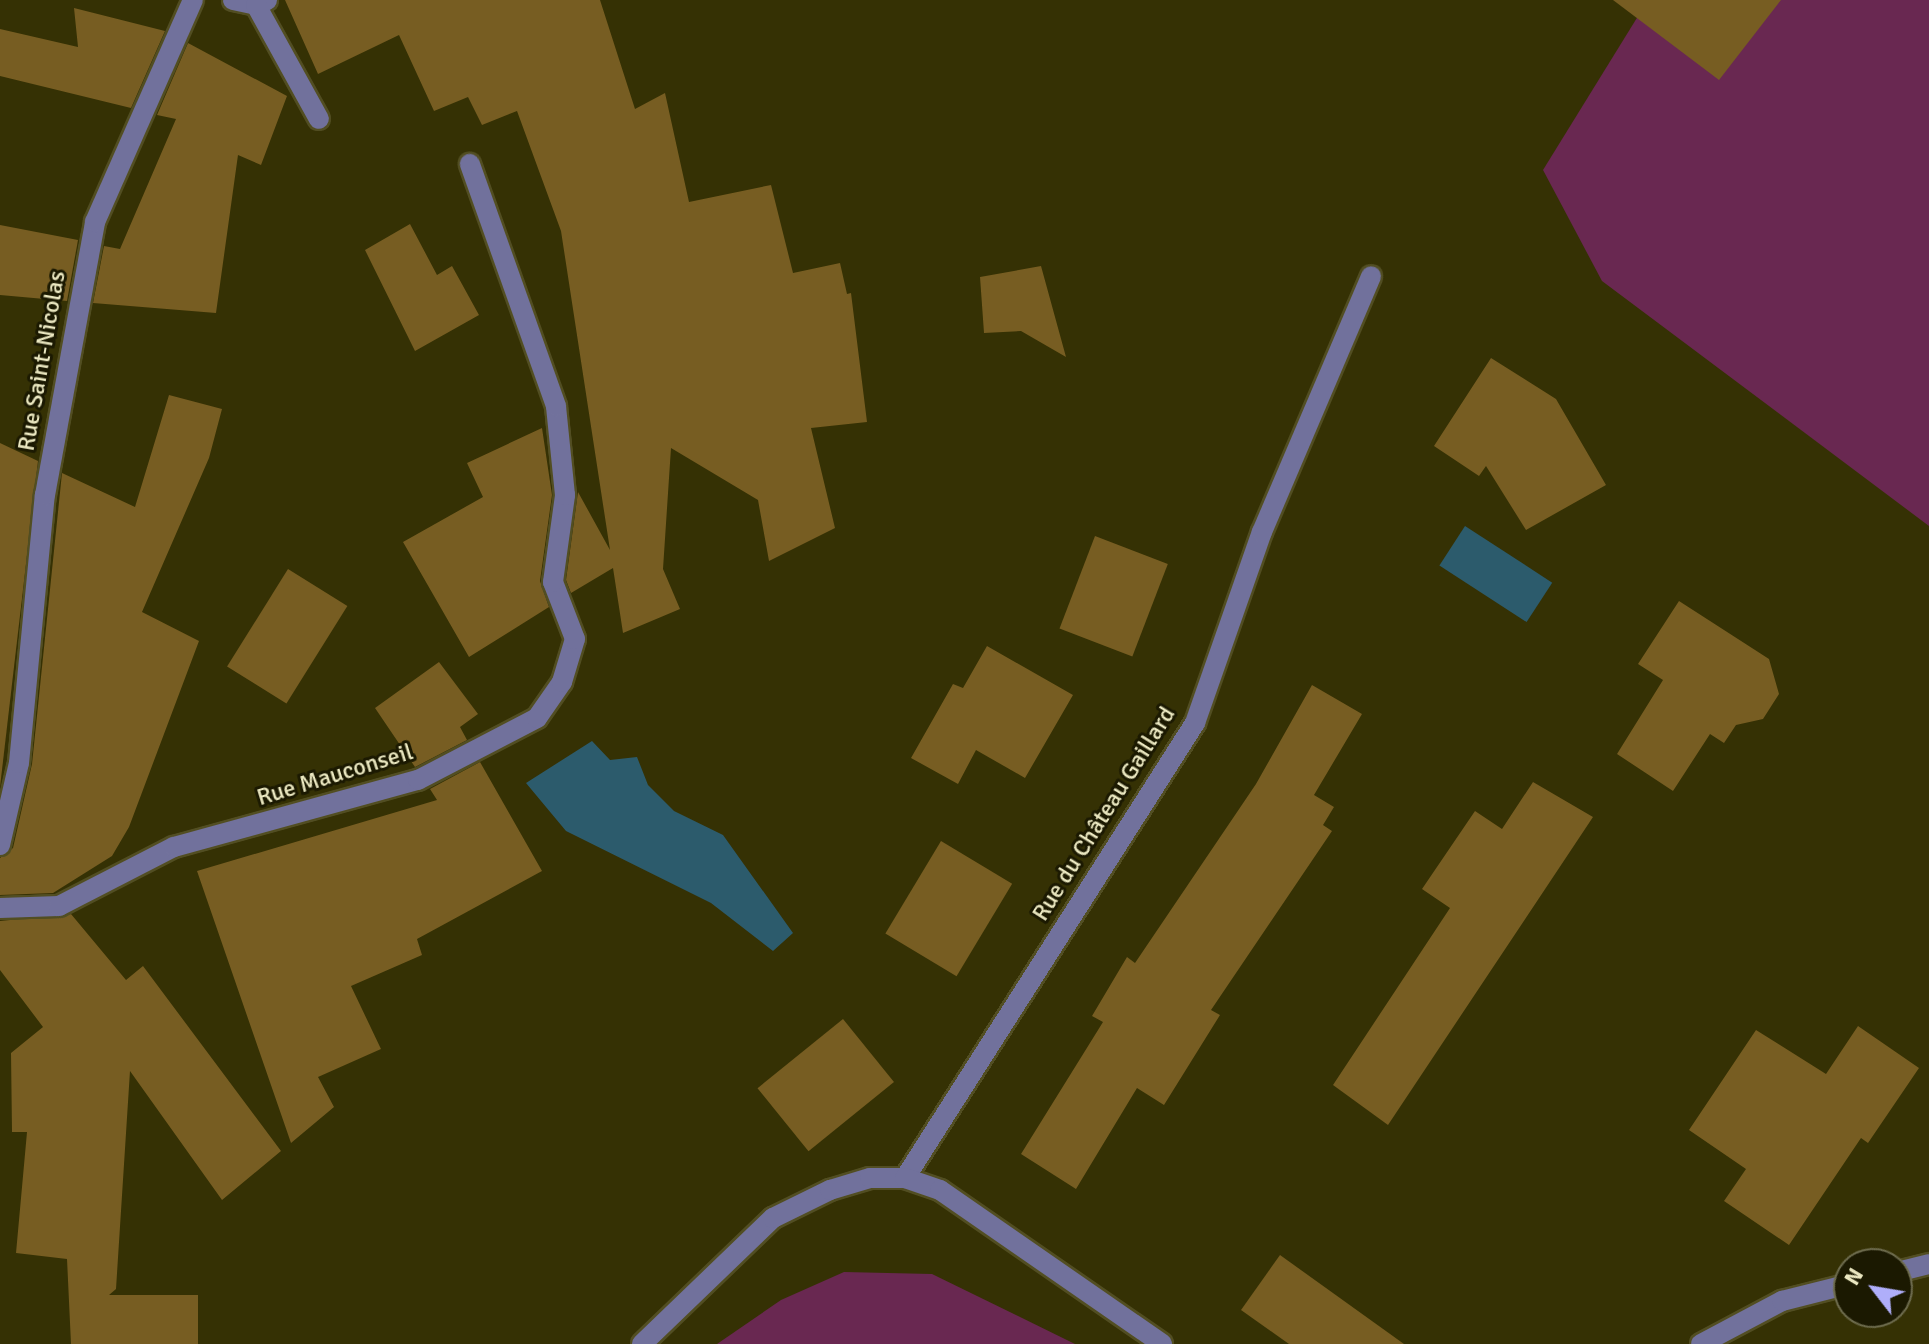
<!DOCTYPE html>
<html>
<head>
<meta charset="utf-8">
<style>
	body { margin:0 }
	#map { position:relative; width:1929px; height:1344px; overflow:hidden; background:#353104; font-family:Signika,sans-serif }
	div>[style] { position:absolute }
	.green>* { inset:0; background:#692851 }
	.water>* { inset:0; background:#2c5b6c; transform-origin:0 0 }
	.building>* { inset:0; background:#775d22; transform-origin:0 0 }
	.roads { filter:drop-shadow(2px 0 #524e22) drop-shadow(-2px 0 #524e22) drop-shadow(0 2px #524e22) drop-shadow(0 -2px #524e22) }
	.minor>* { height:20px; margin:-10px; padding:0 10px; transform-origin:10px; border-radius:10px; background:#71719c }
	span { translate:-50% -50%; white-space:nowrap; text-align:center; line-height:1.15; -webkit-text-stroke:6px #1b1901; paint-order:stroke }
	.street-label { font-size:24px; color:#ebe8c1 }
	.north { position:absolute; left:1833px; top:1248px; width:80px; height:80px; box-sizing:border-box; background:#1b1901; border:2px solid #6e6c4e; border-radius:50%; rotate:301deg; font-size:22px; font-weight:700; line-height:32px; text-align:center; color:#ebe8c1 }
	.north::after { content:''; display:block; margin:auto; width:28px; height:36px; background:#afaefa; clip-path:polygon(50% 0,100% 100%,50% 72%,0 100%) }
</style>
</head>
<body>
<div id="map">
	<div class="green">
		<div style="clip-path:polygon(1648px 0,1929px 0,1929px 526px,1602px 281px,1543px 170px)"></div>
		<div style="clip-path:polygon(844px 1272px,932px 1274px,1075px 1344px,717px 1344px,781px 1300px)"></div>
	</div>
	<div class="water">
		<div style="left:1465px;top:526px;width:104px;height:47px;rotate:33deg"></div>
		<div style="clip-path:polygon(592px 741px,610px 760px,637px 757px,648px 785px,674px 811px,723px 835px,793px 933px,773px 951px,711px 903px,566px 831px,526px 783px)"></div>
	</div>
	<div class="building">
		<div style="clip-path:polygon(285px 0,600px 0,635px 109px,665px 93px,689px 202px,771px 185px,793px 273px,840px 263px,847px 294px,851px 293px,867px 422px,811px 428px,835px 528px,769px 561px,758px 500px,671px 448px,663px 569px,680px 609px,623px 633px,613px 568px,571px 593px,566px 580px,578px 492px,610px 550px,561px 231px,517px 111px,482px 125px,468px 97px,434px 111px,399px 35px,318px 74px)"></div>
		<div style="clip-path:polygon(1613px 0,1781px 0,1719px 80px)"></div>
		<div style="clip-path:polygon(74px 8px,165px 31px,131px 108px,0 76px,0 29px,78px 47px)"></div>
		<div style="clip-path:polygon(188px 43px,287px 96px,261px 165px,238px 155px,216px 313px,93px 303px,104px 246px,120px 249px,176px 119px,157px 115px)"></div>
		<div style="clip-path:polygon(410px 224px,437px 275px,452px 266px,479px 315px,415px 351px,365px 250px)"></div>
		<div style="clip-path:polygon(0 225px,78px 240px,67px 301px,0 295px)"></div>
		<div style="clip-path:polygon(1041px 266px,1066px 357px,1021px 331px,984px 333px,980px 277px)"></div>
		<div style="clip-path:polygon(1491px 358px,1556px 399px,1606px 485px,1526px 530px,1486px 466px,1479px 476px,1434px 446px)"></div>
		<div style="clip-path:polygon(169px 395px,222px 409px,209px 458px,142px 612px,199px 641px,129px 827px,112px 856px,53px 893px,0 895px,0 858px,13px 848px,32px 764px,62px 473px,135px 507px)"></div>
		<div style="clip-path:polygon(542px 428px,552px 495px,540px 581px,549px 607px,469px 657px,403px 542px,483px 497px,467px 463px)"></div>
		<div style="clip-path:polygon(0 443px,38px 461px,0 787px)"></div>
		<div style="left:1095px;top:536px;width:78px;height:99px;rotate:21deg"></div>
		<div style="left:288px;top:569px;width:70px;height:115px;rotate:32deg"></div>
		<div style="clip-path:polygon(1679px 601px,1769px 659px,1779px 694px,1763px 719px,1736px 725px,1724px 743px,1710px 734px,1673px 791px,1617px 754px,1663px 680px,1638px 664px)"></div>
		<div style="clip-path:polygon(987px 646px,1073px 695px,1025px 778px,976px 750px,958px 784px,911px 758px,953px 684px,963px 688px)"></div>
		<div style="clip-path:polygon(439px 662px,478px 714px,460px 727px,467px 740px,415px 767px,375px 708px)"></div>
		<div style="clip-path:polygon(1312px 685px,1362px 714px,1314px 795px,1334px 807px,1323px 825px,1332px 831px,1211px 1010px,1220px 1015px,1164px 1105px,1137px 1088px,1076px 1189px,1021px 1154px,1103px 1022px,1092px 1016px,1127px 957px,1135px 963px,1256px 784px)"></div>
		<div style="clip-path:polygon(480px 762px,542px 871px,417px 939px,422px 955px,351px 986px,381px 1049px,318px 1077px,334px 1107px,291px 1143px,197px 871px,437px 800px,430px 789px)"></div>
		<div style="clip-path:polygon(1533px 782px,1593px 817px,1388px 1125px,1333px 1085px,1450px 908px,1422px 889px,1475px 811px,1502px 829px)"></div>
		<div style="left:941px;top:841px;width:83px;height:108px;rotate:31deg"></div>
		<div style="clip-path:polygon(71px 914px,126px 980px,143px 966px,281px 1151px,222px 1200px,130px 1071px,116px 1289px,109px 1295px,198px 1295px,198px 1344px,71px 1344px,67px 1259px,16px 1253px,27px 1132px,12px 1132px,11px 1053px,43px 1027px,0 970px,0 921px)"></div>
		<div style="left:843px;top:1019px;width:81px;height:110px;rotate:51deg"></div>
		<div style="clip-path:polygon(1858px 1026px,1919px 1068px,1868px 1143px,1861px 1138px,1789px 1245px,1724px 1201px,1746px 1169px,1689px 1130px,1756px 1030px,1826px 1074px)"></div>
		<div style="clip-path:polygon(1280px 1255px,1404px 1344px,1289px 1344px,1241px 1310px)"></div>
	</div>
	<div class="roads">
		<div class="minor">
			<div style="left:233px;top:0;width:24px;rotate:12deg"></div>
			<div style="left:256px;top:5px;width:12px;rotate:-24deg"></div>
			<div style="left:256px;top:5px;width:130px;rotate:61.1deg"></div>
			<div style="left:0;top:845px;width:84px;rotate:-77deg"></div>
			<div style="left:19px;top:763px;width:269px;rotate:-84.5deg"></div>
			<div style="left:45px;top:495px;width:278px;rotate:-79.6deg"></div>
			<div style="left:95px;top:222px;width:243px;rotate:-66.2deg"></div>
			<div style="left:0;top:908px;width:59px;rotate:-1.9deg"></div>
			<div style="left:59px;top:906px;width:129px;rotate:-27.2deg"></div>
			<div style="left:174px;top:847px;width:253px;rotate:-15.4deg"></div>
			<div style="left:418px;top:780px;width:134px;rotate:-27.5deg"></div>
			<div style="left:537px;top:718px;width:44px;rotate:-55.2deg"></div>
			<div style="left:562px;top:682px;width:45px;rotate:-73.2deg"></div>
			<div style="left:575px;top:639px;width:61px;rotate:-111.1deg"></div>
			<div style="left:553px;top:582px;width:88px;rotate:-82.1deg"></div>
			<div style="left:565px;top:495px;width:89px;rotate:-95.8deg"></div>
			<div style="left:556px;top:406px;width:257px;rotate:-109.6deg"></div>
			<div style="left:905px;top:1178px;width:540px;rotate:-57.49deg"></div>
			<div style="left:1195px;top:723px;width:202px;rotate:-70.7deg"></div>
			<div style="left:1262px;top:532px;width:278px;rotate:-66.9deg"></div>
			<div style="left:1897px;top:1272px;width:33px;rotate:-14deg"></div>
			<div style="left:642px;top:1344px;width:182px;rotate:-43.9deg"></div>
			<div style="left:773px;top:1218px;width:64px;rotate:-26.2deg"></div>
			<div style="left:830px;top:1190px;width:42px;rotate:-16.7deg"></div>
			<div style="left:870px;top:1178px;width:35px"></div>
			<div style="left:905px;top:1178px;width:37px;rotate:19deg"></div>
			<div style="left:940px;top:1190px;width:270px;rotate:34.7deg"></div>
			<div style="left:1701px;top:1344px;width:92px;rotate:-28deg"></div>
			<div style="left:1782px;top:1301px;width:69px;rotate:-14.2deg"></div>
		</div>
	</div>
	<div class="street-label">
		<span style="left:42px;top:361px;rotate:-80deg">Rue Saint-Nicolas</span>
		<span style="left:335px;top:775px;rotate:-17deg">Rue Mauconseil</span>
		<span style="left:1104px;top:814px;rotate:-58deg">Rue du Château Gaillard</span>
	</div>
	<div class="north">N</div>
</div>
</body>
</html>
